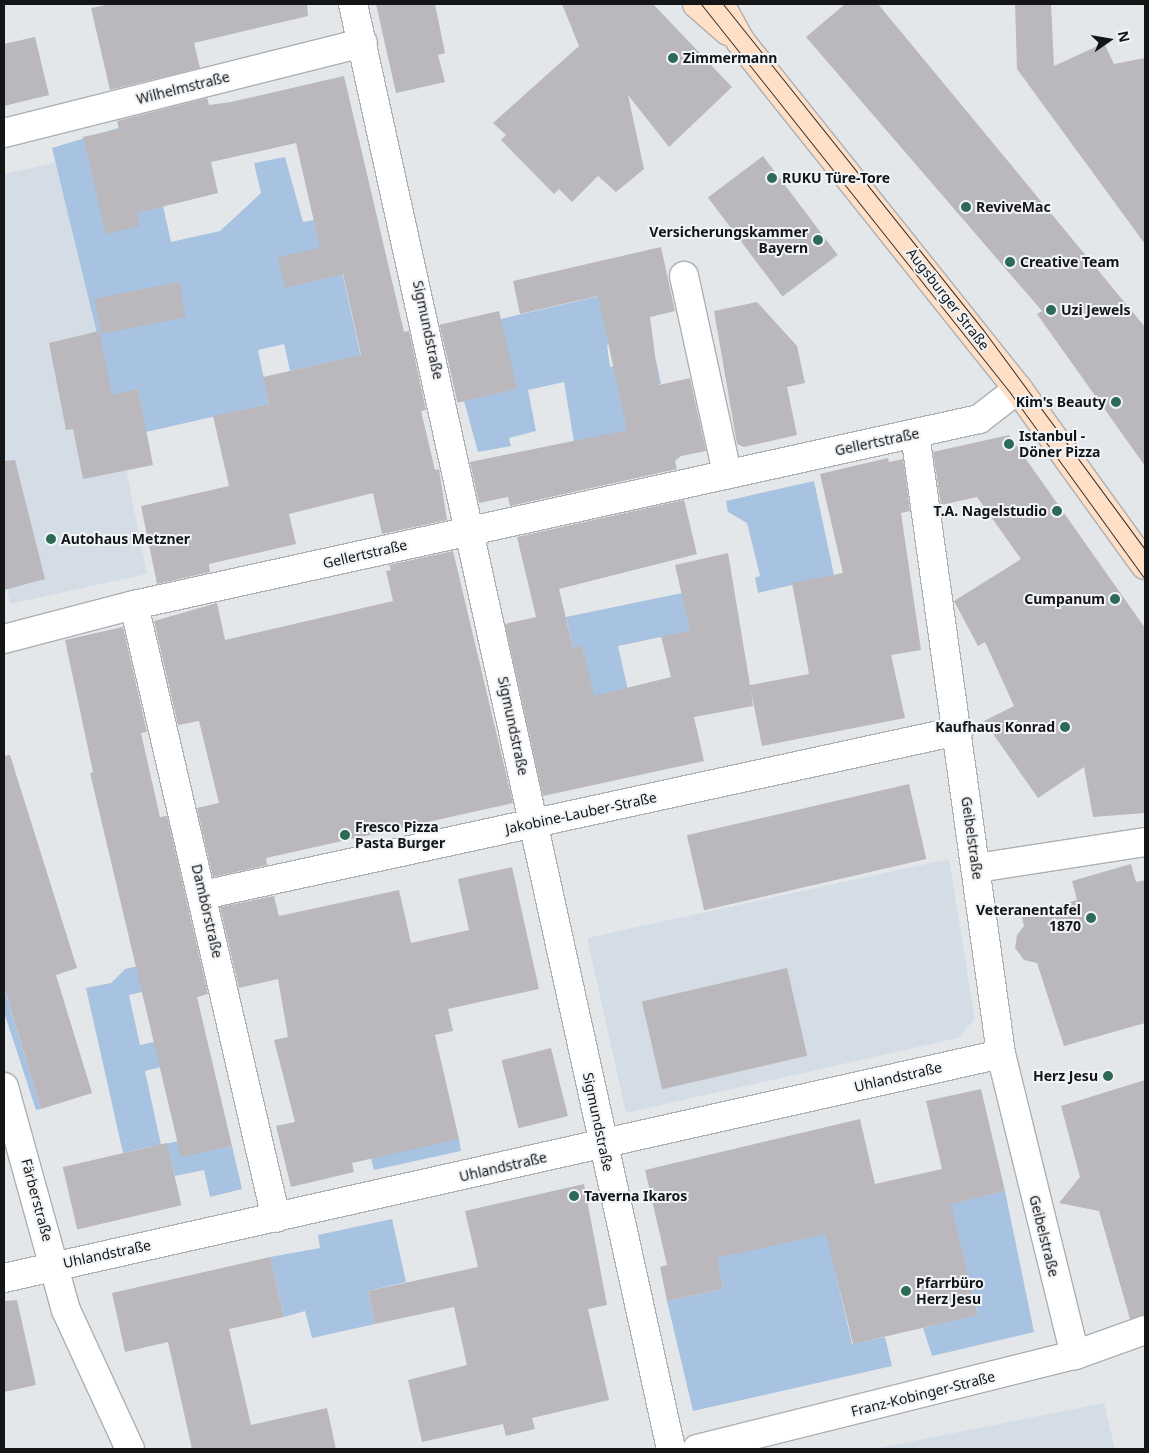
<!DOCTYPE html>
<html>
<head>
<meta charset="utf-8">
<style>
	body { margin:0 }
	#map { position:relative; width:1149px; height:1453px; overflow:hidden; background:#e4e7ea; font-family:"Noto Sans",sans-serif }
	div>[style] { position:absolute }
	.built>* { inset:0; background:#d4dde6 }
	.green>* { inset:0; background:#a8c3e1 }
	.building>* { inset:0; background:#bab8bc; transform-origin:0 0 }
	.roads { filter:drop-shadow(1px 0 #adb0b3) drop-shadow(-1px 0 #adb0b3) drop-shadow(0 1px #adb0b3) drop-shadow(0 -1px #adb0b3) }
	.street>* { height:28px; margin:-14px; padding:0 14px; transform-origin:14px; border-radius:14px; background:#fff }
	.secondary>* { height:28px; margin:-14px; padding:0 14px; transform-origin:14px; border-radius:14px; background:#ffe0c7 }
	.tram>* { height:1px; margin:-0.5px; padding:0 0.5px; transform-origin:0.5px; border-radius:0.5px; background:#2c2d2e }
	.dots>* { width:14px; height:14px; translate:-50% -50%; box-sizing:border-box; border:2px solid #f1f4f7; border-radius:50% }
	span { translate:-50% -50%; white-space:nowrap; text-align:center; line-height:1.15; -webkit-text-stroke:4px #f1f4f7; paint-order:stroke }
	.poi-label { font-size:14px; color:#141516; font-weight:700 }
	.left { translate:0 -50%; text-align:left }
	.right { translate:-100% -50%; text-align:right }
	.street-label { font-size:14px; color:#141516 }
	.frame { position:absolute; inset:0; border:5px solid #141516; pointer-events:none }
	.north { position:absolute; left:1084px; top:15px; width:50px; height:50px; -webkit-text-stroke:4px #f1f4f7; paint-order:stroke; rotate:77deg; font-size:14px; font-weight:700; line-height:20px; text-align:center; color:#141516 }
	.north::after { content:''; display:block; margin:auto; width:18px; height:22px; background:#141516; clip-path:polygon(50% 0,100% 100%,50% 72%,0 100%) }
</style>
</head>
<body>
<div id="map">
	<div class="built">
		<div style="clip-path:polygon(57px 162px,99px 331px,147px 574px,10px 604px,4px 573px,4px 174px)"></div>
		<div style="clip-path:polygon(949px 859px,975px 1019px,958px 1038px,626px 1113px,587px 938px)"></div>
		<div style="clip-path:polygon(1104px 1403px,1115px 1449px,873px 1449px)"></div>
	</div>
	<div class="green">
		<div style="clip-path:polygon(144px 120px,171px 242px,220px 231px,261px 193px,254px 163px,285px 157px,303px 222px,330px 217px,364px 371px,340px 388px,335px 361px,290px 371px,284px 344px,258px 350px,269px 404px,146px 432px,138px 390px,112px 395px,52px 148px)"></div>
		<div style="clip-path:polygon(604px 295px,623px 342px,607px 345px,610px 367px,656px 360px,661px 384px,620px 393px,636px 472px,574px 442px,564px 382px,528px 390px,536px 431px,509px 438px,511px 446px,478px 452px,464px 401px,501px 319px)"></div>
		<div style="clip-path:polygon(814px 481px,834px 575px,758px 593px,755px 578px,760px 576px,747px 523px,728px 512px,726px 501px)"></div>
		<div style="clip-path:polygon(682px 593px,690px 631px,618px 646px,634px 717px,541px 680px,587px 669px,582px 647px,573px 648px,566px 617px)"></div>
		<div style="clip-path:polygon(187px 955px,193px 980px,129px 995px,140px 1045px,204px 1031px,209px 1055px,145px 1071px,161px 1145px,199px 1136px,203px 1152px,232px 1146px,242px 1189px,210px 1197px,204px 1170px,175px 1176px,170px 1157px,156px 1160px,153px 1146px,123px 1153px,86px 988px,111px 983px,125px 969px)"></div>
		<div style="clip-path:polygon(4px 968px,10px 988px,5px 991px,41px 1109px,36px 1110px,4px 1012px)"></div>
		<div style="clip-path:polygon(358px 1108px,459px 1139px,461px 1151px,374px 1170px)"></div>
		<div style="clip-path:polygon(1005px 1191px,1034px 1332px,932px 1356px,923px 1328px,978px 1314px,959px 1240px,835px 1270px,852px 1344px,885px 1337px,892px 1366px,693px 1411px,667px 1301px,723px 1289px,716px 1255px)"></div>
		<div style="clip-path:polygon(392px 1219px,406px 1282px,368px 1291px,375px 1324px,312px 1338px,305px 1311px,284px 1317px,270px 1257px,320px 1248px,318px 1235px)"></div>
	</div>
	<div class="building">
		<div style="clip-path:polygon(111px 4px,307px 4px,308px 16px,194px 43px,200px 68px,110px 90px,91px 8px)"></div>
		<div style="clip-path:polygon(376px 4px,435px 4px,445px 53px,438px 55px,445px 82px,396px 93px)"></div>
		<div style="clip-path:polygon(562px 4px,653px 4px,732px 87px,669px 147px,628px 95px,644px 169px,616px 192px,598px 176px,572px 202px,559px 189px,554px 194px,501px 140px,506px 135px,493px 123px,579px 46px)"></div>
		<div style="clip-path:polygon(845px 4px,878px 4px,1145px 327px,1145px 466px,1037px 314px,1042px 311px,806px 37px)"></div>
		<div style="clip-path:polygon(1015px 4px,1051px 4px,1054px 66px,1104px 43px,1114px 64px,1145px 58px,1145px 244px,1017px 69px)"></div>
		<div style="clip-path:polygon(35px 37px,49px 95px,4px 106px,4px 44px)"></div>
		<div style="clip-path:polygon(344px 76px,404px 332px,409px 331px,426px 410px,421px 411px,435px 470px,439px 469px,447px 520px,382px 534px,373px 493px,289px 514px,296px 544px,209px 564px,210px 572px,157px 584px,141px 506px,229px 486px,213px 416px,269px 404px,263px 377px,361px 355px,343px 274px,285px 288px,278px 257px,320px 248px,296px 143px,211px 162px,218px 193px,137px 213px,140px 226px,106px 234px,83px 137px,119px 129px,117px 121px,207px 98px,209px 105px,231px 102px)"></div>
		<div style="left:763px;top:156px;width:124px;height:69px;rotate:53deg"></div>
		<div style="clip-path:polygon(661px 247px,675px 311px,650px 317px,659px 385px,690px 378px,706px 451px,681px 456px,675px 461px,677px 469px,510px 506px,508px 497px,479px 503px,470px 462px,627px 430px,598px 296px,520px 314px,513px 281px)"></div>
		<div style="left:179px;top:282px;width:36px;height:86px;rotate:79deg"></div>
		<div style="clip-path:polygon(757px 302px,797px 346px,805px 383px,787px 387px,797px 435px,744px 447px,737px 444px,714px 311px)"></div>
		<div style="left:499px;top:311px;width:80px;height:61px;rotate:77deg"></div>
		<div style="clip-path:polygon(99px 331px,112px 395px,138px 389px,153px 465px,83px 479px,73px 429px,66px 430px,49px 343px)"></div>
		<div style="clip-path:polygon(1009px 435px,1145px 628px,1145px 813px,1093px 817px,1084px 767px,1038px 798px,984px 721px,1014px 706px,985px 642px,978px 646px,954px 601px,1021px 559px,977px 497px,941px 505px,933px 452px)"></div>
		<div style="clip-path:polygon(888px 458px,889px 462px,903px 459px,910px 511px,901px 513px,921px 650px,891px 655px,905px 718px,762px 746px,751px 691px,753px 706px,694px 717px,704px 761px,543px 796px,505px 624px,536px 617px,517px 537px,684px 500px,697px 554px,559px 589px,573px 648px,582px 646px,594px 696px,671px 677px,661px 636px,690px 631px,675px 565px,728px 553px,750px 685px,809px 674px,792px 583px,843px 573px,820px 474px)"></div>
		<div style="clip-path:polygon(15px 460px,45px 579px,4px 590px,4px 461px)"></div>
		<div style="clip-path:polygon(453px 551px,513px 803px,266px 858px,267px 865px,213px 877px,197px 808px,219px 803px,199px 721px,178px 725px,154px 621px,217px 603px,225px 640px,393px 601px,386px 571px,391px 570px,389px 565px)"></div>
		<div style="clip-path:polygon(123px 627px,147px 732px,141px 733px,160px 817px,167px 816px,208px 994px,197px 997px,232px 1146px,181px 1157px,90px 773px,93px 772px,65px 640px)"></div>
		<div style="clip-path:polygon(10px 755px,77px 968px,56px 975px,92px 1093px,41px 1109px,4px 987px,4px 756px)"></div>
		<div style="left:909px;top:784px;width:77px;height:228px;rotate:77deg"></div>
		<div style="clip-path:polygon(1131px 864px,1136px 882px,1145px 880px,1145px 1023px,1064px 1046px,1037px 963px,1024px 960px,1015px 948px,1017px 935px,1024px 926px,1022px 917px,1077px 900px,1072px 881px)"></div>
		<div style="clip-path:polygon(512px 867px,539px 989px,448px 1009px,453px 1031px,435px 1035px,459px 1139px,352px 1163px,354px 1172px,291px 1187px,276px 1126px,295px 1122px,274px 1040px,288px 1037px,278px 979px,239px 988px,220px 907px,274px 896px,279px 916px,399px 890px,411px 943px,469px 930px,458px 879px)"></div>
		<div style="left:787px;top:968px;width:90px;height:149px;rotate:77deg"></div>
		<div style="left:551px;top:1048px;width:70px;height:51px;rotate:76deg"></div>
		<div style="clip-path:polygon(1145px 1080px,1145px 1315px,1130px 1319px,1099px 1211px,1059px 1203px,1080px 1177px,1061px 1106px)"></div>
		<div style="clip-path:polygon(981px 1089px,1005px 1191px,951px 1204px,978px 1315px,853px 1344px,826px 1234px,717px 1258px,723px 1289px,667px 1301px,660px 1267px,667px 1265px,645px 1170px,860px 1119px,875px 1184px,942px 1169px,926px 1101px)"></div>
		<div style="left:167px;top:1143px;width:64px;height:107px;rotate:77deg"></div>
		<div style="clip-path:polygon(584px 1184px,607px 1305px,588px 1309px,609px 1400px,532px 1418px,535px 1429px,506px 1436px,503px 1424px,422px 1442px,408px 1380px,467px 1365px,454px 1307px,375px 1324px,368px 1291px,478px 1267px,465px 1211px)"></div>
		<div style="clip-path:polygon(270px 1257px,284px 1317px,229px 1329px,251px 1425px,327px 1408px,336px 1449px,192px 1449px,168px 1342px,125px 1352px,112px 1293px)"></div>
		<div style="clip-path:polygon(17px 1300px,36px 1385px,4px 1392px,4px 1301px)"></div>
	</div>
	<div class="roads">
		<div class="street">
			<div style="left:353px;top:4px;width:1480px;rotate:77.59deg"></div>
			<div style="left:4px;top:133px;width:370px;rotate:-14.1deg"></div>
			<div style="left:684px;top:276px;width:203px;rotate:77.7deg"></div>
			<div style="left:915px;top:434px;width:626px;rotate:82.1deg"></div>
			<div style="left:1001px;top:1054px;width:310px;rotate:76.2deg"></div>
			<div style="left:134px;top:605px;width:629px;rotate:76.96deg"></div>
			<div style="left:4px;top:639px;width:134px;rotate:-14.7deg"></div>
			<div style="left:134px;top:605px;width:865px;rotate:-12.41deg"></div>
			<div style="left:979px;top:419px;width:49px;rotate:-37.6deg"></div>
			<div style="left:977px;top:868px;width:170px;rotate:-8.8deg"></div>
			<div style="left:203px;top:895px;width:773px;rotate:-12.26deg"></div>
			<div style="left:4px;top:1087px;width:231px;rotate:74.5deg"></div>
			<div style="left:66px;top:1310px;width:153px;rotate:65.3deg"></div>
			<div style="left:4px;top:1278px;width:1022px;rotate:-12.66deg"></div>
			<div style="left:697px;top:1449px;width:390px;rotate:-14deg"></div>
			<div style="left:1075px;top:1355px;width:74px;rotate:-19.7deg"></div>
		</div>
		<div class="secondary">
			<div style="left:697px;top:4px;width:41px;rotate:41.1deg"></div>
			<div style="left:720px;top:4px;width:43px;rotate:61.1deg"></div>
			<div style="left:741px;top:42px;width:444px;rotate:51.4deg"></div>
			<div style="left:1018px;top:389px;width:217px;rotate:54.2deg"></div>
		</div>
	</div>
	<div class="tram">
		<div style="left:701px;top:4px;width:498px;rotate:51.5deg"></div>
		<div style="left:1011px;top:394px;width:228px;rotate:54.1deg"></div>
		<div style="left:723px;top:4px;width:418px;rotate:51.4deg"></div>
		<div style="left:984px;top:331px;width:271px;rotate:53.6deg"></div>
	</div>
	<div class="dots">
		<div style="left:673px;top:58px;background:#2c6a56"></div>
		<div style="left:772px;top:178px;background:#2c6a56"></div>
		<div style="left:966px;top:207px;background:#2c6a56"></div>
		<div style="left:818px;top:240px;background:#2c6a56"></div>
		<div style="left:1010px;top:262px;background:#2c6a56"></div>
		<div style="left:1051px;top:310px;background:#2c6a56"></div>
		<div style="left:1116px;top:402px;background:#2c6a56"></div>
		<div style="left:1009px;top:444px;background:#2c6a56"></div>
		<div style="left:1057px;top:511px;background:#2c6a56"></div>
		<div style="left:51px;top:539px;background:#2c6a56"></div>
		<div style="left:1115px;top:599px;background:#2c6a56"></div>
		<div style="left:1065px;top:727px;background:#2c6a56"></div>
		<div style="left:345px;top:835px;background:#2c6a56"></div>
		<div style="left:1091px;top:918px;background:#2c6a56"></div>
		<div style="left:1108px;top:1076px;background:#2c6a56"></div>
		<div style="left:574px;top:1196px;background:#2c6a56"></div>
		<div style="left:906px;top:1291px;background:#2c6a56"></div>
	</div>
	<div class="poi-label">
		<span class="left" style="left:683px;top:58px">Zimmermann</span>
		<span class="left" style="left:782px;top:178px">RUKU Türe-Tore</span>
		<span class="left" style="left:976px;top:207px">ReviveMac</span>
		<span class="right" style="left:808px;top:240px">Versicherungskammer<br>Bayern</span>
		<span class="left" style="left:1020px;top:262px">Creative Team</span>
		<span class="left" style="left:1061px;top:310px">Uzi Jewels</span>
		<span class="right" style="left:1106px;top:402px">Kim's Beauty</span>
		<span class="left" style="left:1019px;top:444px">Istanbul -<br>Döner Pizza</span>
		<span class="right" style="left:1047px;top:511px">T.A. Nagelstudio</span>
		<span class="left" style="left:61px;top:539px">Autohaus Metzner</span>
		<span class="right" style="left:1105px;top:599px">Cumpanum</span>
		<span class="right" style="left:1055px;top:727px">Kaufhaus Konrad</span>
		<span class="left" style="left:355px;top:835px">Fresco Pizza<br>Pasta Burger</span>
		<span class="right" style="left:1081px;top:918px">Veteranentafel<br>1870</span>
		<span class="right" style="left:1098px;top:1076px">Herz Jesu</span>
		<span class="left" style="left:584px;top:1196px">Taverna Ikaros</span>
		<span class="left" style="left:916px;top:1291px">Pfarrbüro<br>Herz Jesu</span>
	</div>
	<div class="street-label">
		<span style="left:183px;top:88px;rotate:-14deg">Wilhelmstraße</span>
		<span style="left:948px;top:299px;rotate:52deg">Augsburger Straße</span>
		<span style="left:428px;top:330px;rotate:78deg">Sigmundstraße</span>
		<span style="left:877px;top:442px;rotate:-12deg">Gellertstraße</span>
		<span style="left:365px;top:554px;rotate:-13deg">Gellertstraße</span>
		<span style="left:513px;top:726px;rotate:78deg">Sigmundstraße</span>
		<span style="left:581px;top:813px;rotate:-12deg">Jakobine-Lauber-Straße</span>
		<span style="left:972px;top:838px;rotate:82deg">Geibelstraße</span>
		<span style="left:207px;top:911px;rotate:77deg">Dambörstraße</span>
		<span style="left:898px;top:1077px;rotate:-13deg">Uhlandstraße</span>
		<span style="left:598px;top:1122px;rotate:78deg">Sigmundstraße</span>
		<span style="left:503px;top:1167px;rotate:-13deg">Uhlandstraße</span>
		<span style="left:37px;top:1200px;rotate:75deg">Färberstraße</span>
		<span style="left:1044px;top:1236px;rotate:76deg">Geibelstraße</span>
		<span style="left:107px;top:1254px;rotate:-12deg">Uhlandstraße</span>
		<span style="left:923px;top:1394px;rotate:-14deg">Franz-Kobinger-Straße</span>
	</div>
	<div class="frame"></div>
	<div class="north">N</div>
</div>
</body>
</html>
